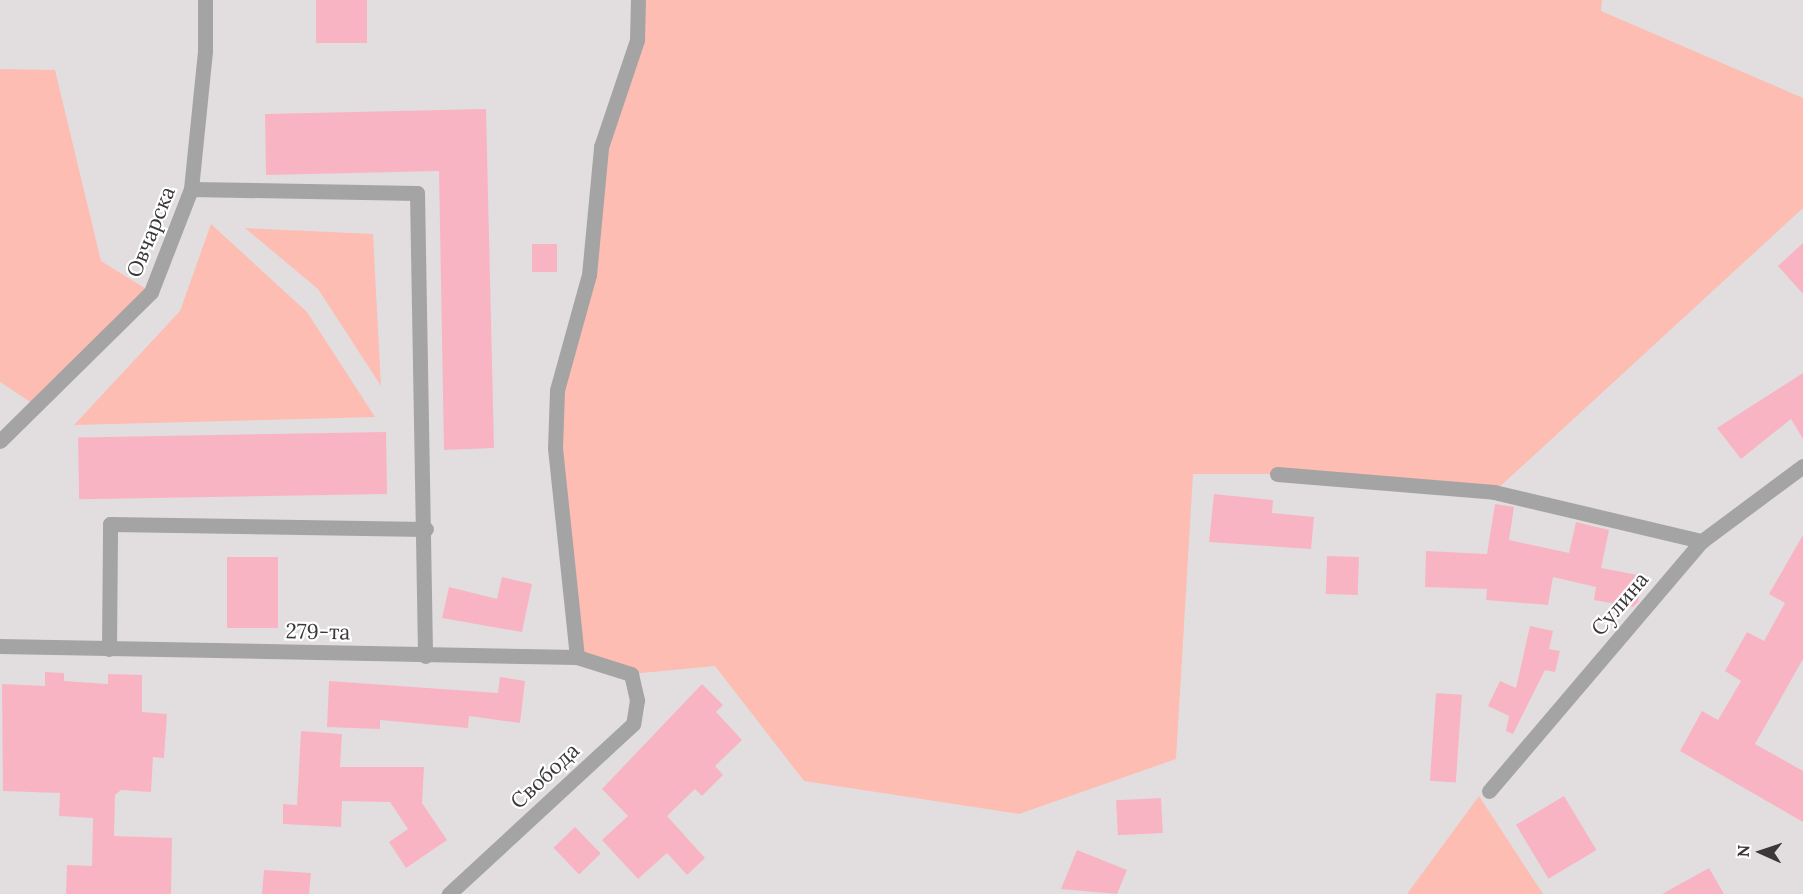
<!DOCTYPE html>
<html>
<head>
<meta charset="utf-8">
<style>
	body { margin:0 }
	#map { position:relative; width:1803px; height:894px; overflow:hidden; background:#e2dee0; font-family:Lora,serif }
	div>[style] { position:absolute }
	.green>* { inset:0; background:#fdbdb2 }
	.building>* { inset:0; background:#f9b4c3; transform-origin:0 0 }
	.lane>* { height:15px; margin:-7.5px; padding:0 7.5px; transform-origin:7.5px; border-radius:7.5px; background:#a5a4a5 }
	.street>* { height:15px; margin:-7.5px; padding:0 7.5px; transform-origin:7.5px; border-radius:7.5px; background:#a5a4a5 }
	span { translate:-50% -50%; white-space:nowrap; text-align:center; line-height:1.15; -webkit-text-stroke:4.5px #fff; paint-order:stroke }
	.street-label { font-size:21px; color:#3a3839 }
	.north { position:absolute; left:1731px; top:822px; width:60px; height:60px; -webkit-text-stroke:4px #fff; paint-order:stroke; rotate:273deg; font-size:16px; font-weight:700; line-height:24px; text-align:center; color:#3a3839 }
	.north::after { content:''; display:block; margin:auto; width:21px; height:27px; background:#3a3839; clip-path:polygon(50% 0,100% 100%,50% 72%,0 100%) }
</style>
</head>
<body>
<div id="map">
	<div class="green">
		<div style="clip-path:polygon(638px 0,1602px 0,1601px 11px,1803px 98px,1803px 208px,1494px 492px,1277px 474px,1193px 474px,1176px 759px,1019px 814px,804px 781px,715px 666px,631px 674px,577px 657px,557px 390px,575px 338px,601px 147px,621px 93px)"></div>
		<div style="clip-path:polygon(0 69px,55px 70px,101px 261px,151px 292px,38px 407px,0 382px)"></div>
		<div style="clip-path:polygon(211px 224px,307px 312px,375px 417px,74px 425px,180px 311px)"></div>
		<div style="clip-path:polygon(245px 228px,373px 234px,381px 386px,318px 289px)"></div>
		<div style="clip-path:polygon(1479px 796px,1543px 894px,1407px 894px)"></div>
	</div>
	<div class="building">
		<div style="left:316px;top:0;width:51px;height:43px"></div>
		<div style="clip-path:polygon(486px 109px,494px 448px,444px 450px,439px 171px,266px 175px,265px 114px)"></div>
		<div style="clip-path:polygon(1803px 243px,1803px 294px,1778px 266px)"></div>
		<div style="left:532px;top:244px;width:25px;height:28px"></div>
		<div style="clip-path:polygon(1803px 373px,1803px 439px,1791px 419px,1741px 459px,1717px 428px)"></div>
		<div style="left:386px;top:432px;width:62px;height:308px;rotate:89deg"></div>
		<div style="clip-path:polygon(1214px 494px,1273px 500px,1272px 513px,1314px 517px,1311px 549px,1209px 542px)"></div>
		<div style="clip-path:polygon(1495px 504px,1514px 507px,1509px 540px,1569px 553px,1576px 522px,1609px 530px,1601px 568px,1643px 576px,1638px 602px,1633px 607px,1594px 600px,1596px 587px,1553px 577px,1548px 605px,1486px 600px,1487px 589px,1425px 587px,1426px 551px,1487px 554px)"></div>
		<div style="clip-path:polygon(1803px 535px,1803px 659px,1755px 744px,1803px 771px,1803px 822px,1680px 751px,1702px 711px,1718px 720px,1741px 681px,1725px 671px,1747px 632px,1764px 641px,1785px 603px,1769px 594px)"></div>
		<div style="left:1327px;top:556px;width:32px;height:38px;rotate:2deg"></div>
		<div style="left:227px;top:557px;width:51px;height:71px"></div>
		<div style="clip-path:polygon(502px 577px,532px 584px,522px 632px,442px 618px,449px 587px,497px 599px)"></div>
		<div style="clip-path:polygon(1530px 626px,1553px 631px,1549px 649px,1560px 651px,1555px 672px,1545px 670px,1513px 734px,1506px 731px,1509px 716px,1488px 706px,1500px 681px,1516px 688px)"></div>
		<div style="clip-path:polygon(45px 672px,64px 673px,64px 681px,108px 684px,108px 674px,142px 675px,142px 712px,167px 714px,164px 758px,153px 757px,151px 792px,121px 790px,115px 795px,114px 836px,172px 838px,171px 894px,66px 894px,67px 865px,92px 866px,93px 818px,59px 816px,60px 793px,3px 791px,2px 684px,45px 686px)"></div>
		<div style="clip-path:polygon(500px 677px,525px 681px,520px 723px,469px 716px,468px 728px,380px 720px,380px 729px,327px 727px,329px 681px,498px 693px)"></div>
		<div style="clip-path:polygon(702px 684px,723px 705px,716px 712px,742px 740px,715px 766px,723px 775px,702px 796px,695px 789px,667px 816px,705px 858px,687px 875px,667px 853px,638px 879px,602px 840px,628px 816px,602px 789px)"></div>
		<div style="left:1436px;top:693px;width:26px;height:88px;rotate:4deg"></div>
		<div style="clip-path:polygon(301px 731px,342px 734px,340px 767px,424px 767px,422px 803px,447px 840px,406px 868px,389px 842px,408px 829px,390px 802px,342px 801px,341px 827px,283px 824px,283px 804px,297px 805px)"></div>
		<div style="left:1564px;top:796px;width:63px;height:56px;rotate:59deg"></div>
		<div style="left:1161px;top:798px;width:35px;height:45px;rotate:87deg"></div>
		<div style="left:575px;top:827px;width:37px;height:30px;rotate:46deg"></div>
		<div style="clip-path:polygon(1077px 850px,1127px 870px,1117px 894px,1061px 889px)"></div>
		<div style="clip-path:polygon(1709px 868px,1724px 894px,1662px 894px)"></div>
		<div style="clip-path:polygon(264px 870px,311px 873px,309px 894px,262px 894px)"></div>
	</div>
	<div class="lane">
		<div style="left:205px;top:0;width:50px;rotate:90deg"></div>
		<div style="left:1277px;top:474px;width:218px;rotate:4.7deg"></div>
		<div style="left:1494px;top:492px;width:214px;rotate:13.3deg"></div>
		<div style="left:109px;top:649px;width:125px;rotate:-89.5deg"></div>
		<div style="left:110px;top:524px;width:316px;rotate:0.9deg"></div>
	</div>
	<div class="street">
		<div style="left:191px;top:189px;width:226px;rotate:1deg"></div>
		<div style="left:417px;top:193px;width:463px;rotate:89deg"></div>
		<div style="left:0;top:441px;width:212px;rotate:-44.6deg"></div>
		<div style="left:151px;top:292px;width:110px;rotate:-68.8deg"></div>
		<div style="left:191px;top:189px;width:140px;rotate:-84.2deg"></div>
		<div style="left:0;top:646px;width:577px;rotate:1.09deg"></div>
		<div style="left:577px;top:657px;width:57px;rotate:17.5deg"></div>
		<div style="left:631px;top:674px;width:27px;rotate:77deg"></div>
		<div style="left:637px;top:700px;width:24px;rotate:99deg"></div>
		<div style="left:633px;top:724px;width:251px;rotate:137.3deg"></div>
		<div style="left:577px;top:657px;width:210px;rotate:-96deg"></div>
		<div style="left:555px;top:448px;width:58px;rotate:-88deg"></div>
		<div style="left:557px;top:390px;width:119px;rotate:-74.5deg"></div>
		<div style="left:589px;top:275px;width:129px;rotate:-84.6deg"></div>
		<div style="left:601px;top:147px;width:113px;rotate:-71.4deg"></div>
		<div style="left:637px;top:40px;width:40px;rotate:-88.6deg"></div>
		<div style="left:1489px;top:791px;width:328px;rotate:-49.6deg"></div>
		<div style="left:1702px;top:541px;width:126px;rotate:-36.6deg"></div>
	</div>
	<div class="street-label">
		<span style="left:151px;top:232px;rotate:-68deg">Овчарска</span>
		<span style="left:1620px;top:604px;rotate:-50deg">Сулина</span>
		<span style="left:318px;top:632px;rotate:1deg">279-та</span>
		<span style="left:545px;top:776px;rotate:-43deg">Свобода</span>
	</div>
	<div class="north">N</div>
</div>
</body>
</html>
